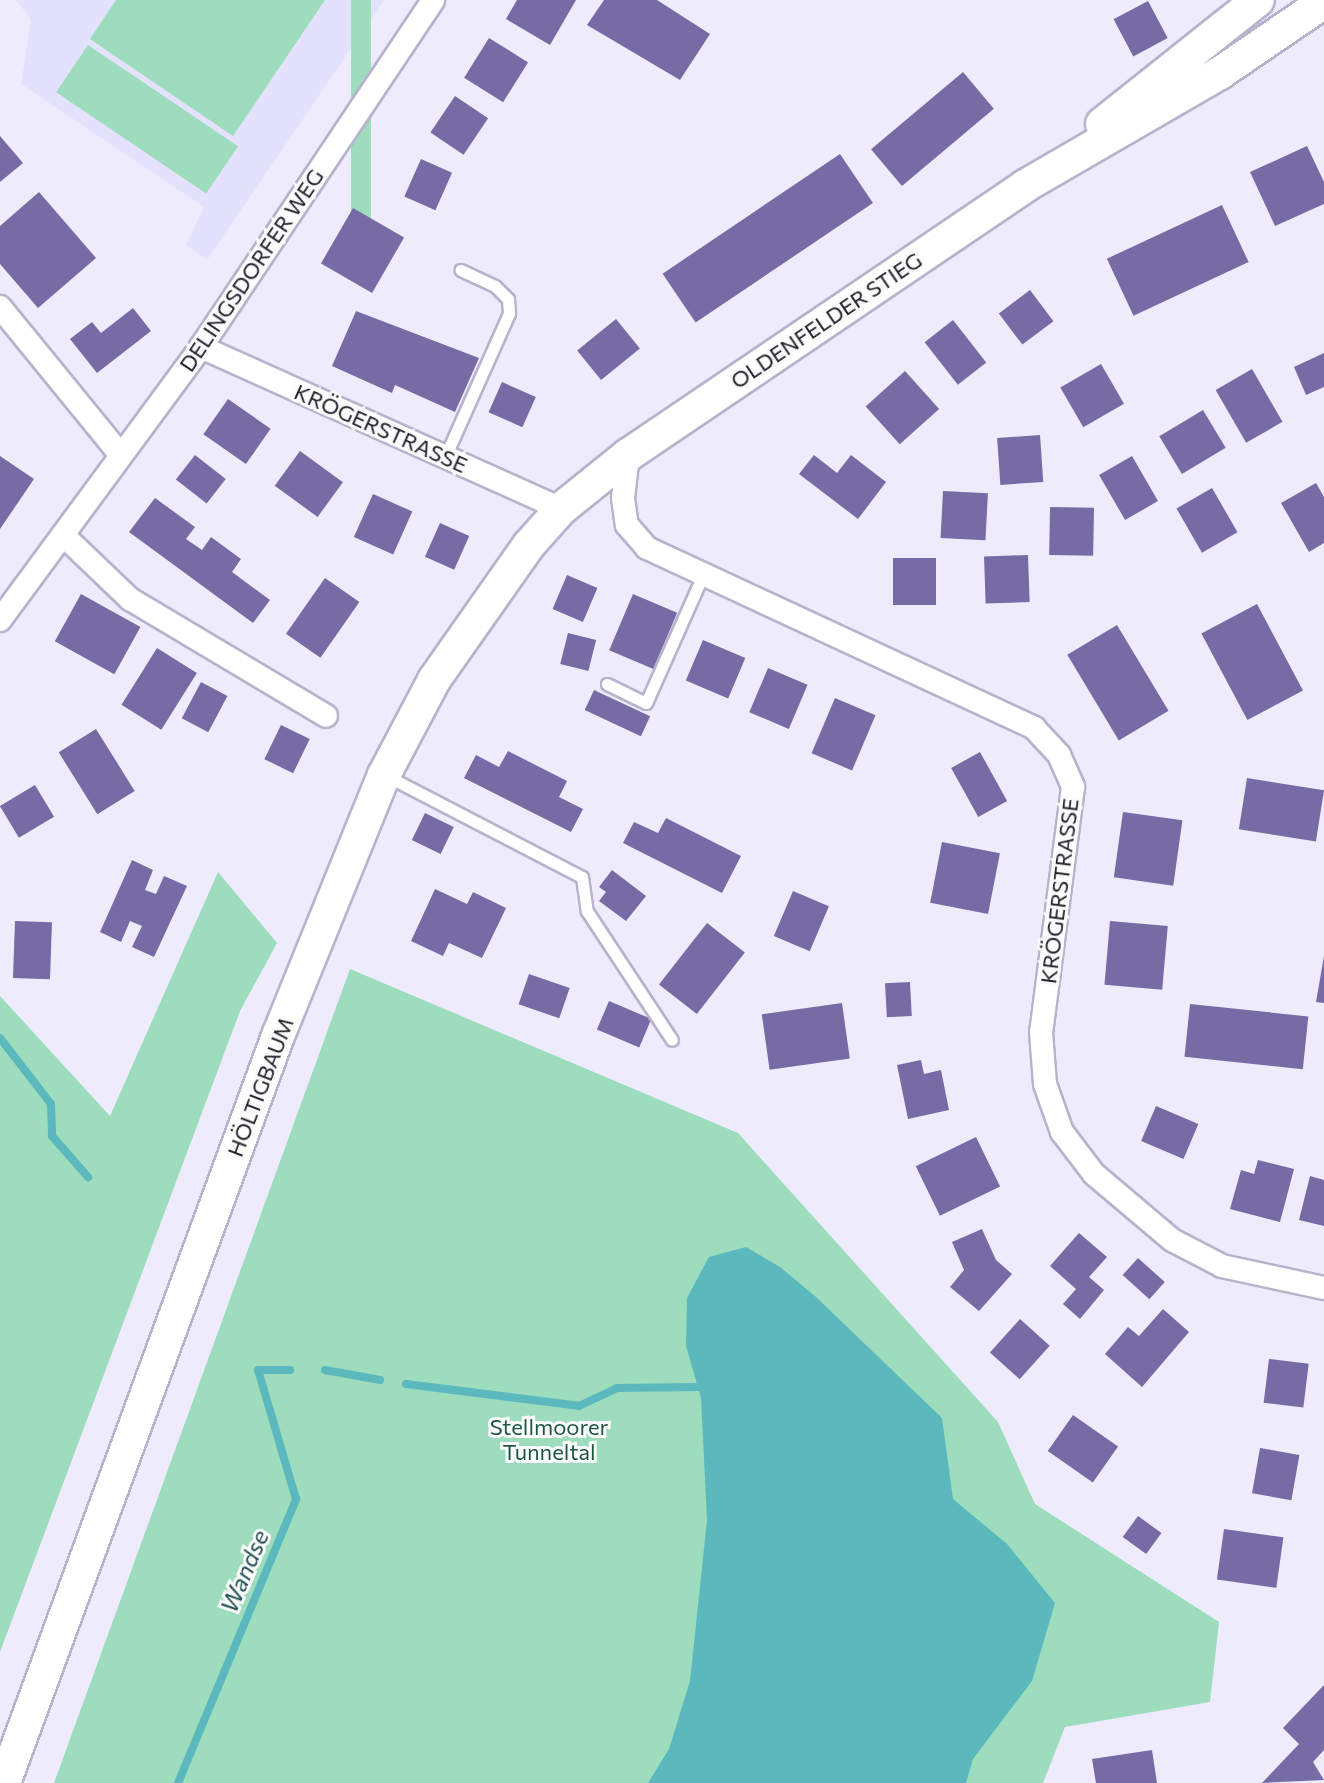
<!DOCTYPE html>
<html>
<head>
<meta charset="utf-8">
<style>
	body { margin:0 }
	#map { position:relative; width:1324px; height:1783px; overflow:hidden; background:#eeecfc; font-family:Commissioner,sans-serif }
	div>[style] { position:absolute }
	.built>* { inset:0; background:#e4e1fc }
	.green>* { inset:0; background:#9ddcbc; transform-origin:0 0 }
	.water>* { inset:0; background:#5bb9be }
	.stream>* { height:8px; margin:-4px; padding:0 4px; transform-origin:4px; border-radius:4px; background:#5bb9be }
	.building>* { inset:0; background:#766ba5; transform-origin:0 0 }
	.roads { filter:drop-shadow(2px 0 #b6b3cc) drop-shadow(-2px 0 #b6b3cc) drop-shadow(0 2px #b6b3cc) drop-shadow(0 -2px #b6b3cc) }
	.service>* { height:11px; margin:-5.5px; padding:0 5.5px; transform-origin:5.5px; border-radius:5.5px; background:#fff }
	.minor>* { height:22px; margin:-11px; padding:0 11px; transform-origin:11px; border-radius:11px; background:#fff }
	.secondary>* { height:32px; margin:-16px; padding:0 16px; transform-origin:16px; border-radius:16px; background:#fff }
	span { translate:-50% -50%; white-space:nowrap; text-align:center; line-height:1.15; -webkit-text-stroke:6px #fbfbfb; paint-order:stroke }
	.street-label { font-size:22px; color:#211f29 }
	.park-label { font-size:22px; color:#1d563e }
	.water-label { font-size:24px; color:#255052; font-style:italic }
</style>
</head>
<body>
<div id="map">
	<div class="built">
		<div style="clip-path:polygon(16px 0,384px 0,207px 260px,186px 245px,204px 207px,21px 84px,31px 20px)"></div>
	</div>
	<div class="green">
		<div style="clip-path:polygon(116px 0,325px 0,233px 136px,90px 39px)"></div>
		<div style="left:351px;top:0;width:20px;height:261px"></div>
		<div style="left:88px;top:45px;width:181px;height:57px;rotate:34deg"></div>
		<div style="clip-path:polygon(218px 872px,277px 943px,240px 1011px,0 1652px,0 996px,110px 1116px)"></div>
		<div style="clip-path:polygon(350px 969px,738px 1133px,998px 1422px,1035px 1504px,1219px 1622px,1210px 1702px,1065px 1727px,1043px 1783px,54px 1783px)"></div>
	</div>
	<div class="water">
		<div style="clip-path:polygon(746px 1247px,780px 1267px,816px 1297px,942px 1418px,953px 1499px,1007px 1544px,1055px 1603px,1032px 1681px,973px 1759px,966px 1783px,648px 1783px,669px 1749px,690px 1681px,707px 1520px,701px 1398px,686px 1346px,687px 1298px,709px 1257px)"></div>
	</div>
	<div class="stream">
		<div style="left:0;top:1038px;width:83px;rotate:52.3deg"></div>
		<div style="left:51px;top:1104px;width:32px;rotate:88deg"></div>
		<div style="left:52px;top:1136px;width:55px;rotate:48.7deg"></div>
		<div style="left:325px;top:1370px;width:56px;rotate:10.3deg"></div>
		<div style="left:406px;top:1384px;width:174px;rotate:7.2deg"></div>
		<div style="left:579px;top:1406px;width:42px;rotate:-25.3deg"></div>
		<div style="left:617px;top:1388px;width:81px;rotate:-0.7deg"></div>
		<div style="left:178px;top:1783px;width:308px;rotate:-67.4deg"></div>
		<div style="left:296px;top:1499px;width:134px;rotate:-106.4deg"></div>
		<div style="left:258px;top:1370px;width:32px"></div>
	</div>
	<div class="building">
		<div style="clip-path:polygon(517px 0,576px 0,550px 45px,506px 19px)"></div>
		<div style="clip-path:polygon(604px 0,657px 0,710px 34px,680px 80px,587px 25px)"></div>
		<div style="left:1148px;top:1px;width:42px;height:39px;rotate:62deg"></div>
		<div style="left:489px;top:38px;width:46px;height:47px;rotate:32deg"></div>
		<div style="left:963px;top:72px;width:48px;height:120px;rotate:50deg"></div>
		<div style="left:455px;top:96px;width:40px;height:44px;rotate:34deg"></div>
		<div style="clip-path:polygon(0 136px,23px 163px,0 182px)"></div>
		<div style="clip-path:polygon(1307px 146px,1324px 182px,1324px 204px,1275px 226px,1250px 172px)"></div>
		<div style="left:840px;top:154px;width:59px;height:214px;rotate:56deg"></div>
		<div style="left:421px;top:159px;width:34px;height:41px;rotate:24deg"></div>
		<div style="clip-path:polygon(39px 192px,96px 258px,38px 308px,0 264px,0 226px)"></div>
		<div style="left:1222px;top:205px;width:63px;height:127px;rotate:65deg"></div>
		<div style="left:353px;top:208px;width:59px;height:64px;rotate:30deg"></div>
		<div style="left:1030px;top:290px;width:39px;height:39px;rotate:53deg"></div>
		<div style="clip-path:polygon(133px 308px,151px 331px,97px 373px,70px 339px,92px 322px,101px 333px)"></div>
		<div style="clip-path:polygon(356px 311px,479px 358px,455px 412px,395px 385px,392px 393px,332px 366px)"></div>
		<div style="left:616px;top:319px;width:38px;height:50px;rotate:51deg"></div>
		<div style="left:953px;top:320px;width:54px;height:36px;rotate:52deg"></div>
		<div style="clip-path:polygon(1324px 353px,1324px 387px,1306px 395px,1294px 367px)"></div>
		<div style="left:1101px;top:364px;width:46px;height:47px;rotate:60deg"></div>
		<div style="left:1252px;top:369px;width:61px;height:42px;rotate:60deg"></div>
		<div style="left:905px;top:371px;width:51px;height:53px;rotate:48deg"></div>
		<div style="left:502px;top:382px;width:37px;height:33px;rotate:24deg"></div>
		<div style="left:228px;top:399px;width:52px;height:43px;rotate:35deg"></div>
		<div style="left:1203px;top:410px;width:44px;height:51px;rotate:59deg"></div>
		<div style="left:1040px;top:435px;width:47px;height:43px;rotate:86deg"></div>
		<div style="left:300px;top:451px;width:53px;height:43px;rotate:36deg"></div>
		<div style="left:195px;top:455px;width:39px;height:31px;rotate:38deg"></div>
		<div style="clip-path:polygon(814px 455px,837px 473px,851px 455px,886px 482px,858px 519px,799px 474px)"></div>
		<div style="clip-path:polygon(0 456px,34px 479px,0 529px)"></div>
		<div style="left:1132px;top:456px;width:52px;height:38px;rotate:60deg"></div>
		<div style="clip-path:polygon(1316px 483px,1324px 497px,1324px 543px,1309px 552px,1281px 503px)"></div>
		<div style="left:1212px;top:488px;width:51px;height:41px;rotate:60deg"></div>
		<div style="left:943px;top:491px;width:45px;height:47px;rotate:3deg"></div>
		<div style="left:373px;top:494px;width:43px;height:47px;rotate:24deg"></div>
		<div style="clip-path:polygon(155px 498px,195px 527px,186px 539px,202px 550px,211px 537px,241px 559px,232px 572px,270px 600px,253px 623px,129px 532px)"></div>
		<div style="left:1050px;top:507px;width:44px;height:48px;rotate:1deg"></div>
		<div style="left:440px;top:523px;width:32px;height:37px;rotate:24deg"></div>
		<div style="left:1028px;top:555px;width:47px;height:44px;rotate:88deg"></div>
		<div style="left:893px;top:558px;width:43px;height:47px"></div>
		<div style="left:567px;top:575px;width:33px;height:37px;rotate:23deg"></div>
		<div style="left:325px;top:578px;width:42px;height:68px;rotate:35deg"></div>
		<div style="left:81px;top:594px;width:68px;height:54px;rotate:29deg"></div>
		<div style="left:633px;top:594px;width:48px;height:61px;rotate:23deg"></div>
		<div style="left:1257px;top:604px;width:98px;height:63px;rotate:62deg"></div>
		<div style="left:1117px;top:625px;width:100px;height:58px;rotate:59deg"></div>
		<div style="left:568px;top:633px;width:29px;height:32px;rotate:14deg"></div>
		<div style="left:703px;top:640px;width:46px;height:44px;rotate:23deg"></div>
		<div style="left:157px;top:648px;width:47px;height:67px;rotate:32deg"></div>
		<div style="left:768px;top:668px;width:43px;height:48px;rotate:23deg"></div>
		<div style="left:201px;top:682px;width:30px;height:41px;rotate:28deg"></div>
		<div style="left:594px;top:690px;width:62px;height:22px;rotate:25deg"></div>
		<div style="left:835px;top:698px;width:44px;height:60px;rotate:23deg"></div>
		<div style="left:281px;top:725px;width:32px;height:38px;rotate:26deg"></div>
		<div style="left:96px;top:729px;width:73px;height:44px;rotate:58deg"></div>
		<div style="clip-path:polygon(508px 751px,567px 781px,559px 797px,583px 809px,571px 832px,464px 778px,476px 755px,499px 767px)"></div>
		<div style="left:980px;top:752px;width:56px;height:33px;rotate:61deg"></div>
		<div style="left:1247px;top:778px;width:78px;height:52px;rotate:9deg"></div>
		<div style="left:35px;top:785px;width:37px;height:41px;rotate:59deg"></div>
		<div style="left:1123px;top:812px;width:60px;height:66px;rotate:8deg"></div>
		<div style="left:425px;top:813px;width:32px;height:30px;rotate:26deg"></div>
		<div style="clip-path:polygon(666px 818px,741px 856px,722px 893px,623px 843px,634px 822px,658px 833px)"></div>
		<div style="left:942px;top:842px;width:59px;height:62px;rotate:11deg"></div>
		<div style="clip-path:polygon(132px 860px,153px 870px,145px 890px,156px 894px,164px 876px,187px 886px,154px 957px,132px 947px,142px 926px,130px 921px,121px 942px,100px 932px)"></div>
		<div style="clip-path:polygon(612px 870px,646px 896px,626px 921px,599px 901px,606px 892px,599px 887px)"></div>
		<div style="clip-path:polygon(435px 889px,467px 904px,473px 892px,506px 908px,482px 958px,449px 943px,443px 956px,411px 941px)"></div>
		<div style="left:793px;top:891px;width:39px;height:49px;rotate:23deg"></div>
		<div style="left:15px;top:921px;width:37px;height:57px;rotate:2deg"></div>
		<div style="left:1110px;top:921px;width:58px;height:64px;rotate:5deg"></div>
		<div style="left:707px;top:923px;width:48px;height:78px;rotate:38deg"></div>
		<div style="clip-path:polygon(1324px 956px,1324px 1003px,1316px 1002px)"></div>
		<div style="left:529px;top:974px;width:43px;height:32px;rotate:19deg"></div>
		<div style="left:910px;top:982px;width:34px;height:25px;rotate:87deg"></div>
		<div style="left:609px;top:1001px;width:46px;height:31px;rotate:23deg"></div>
		<div style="left:842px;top:1003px;width:56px;height:81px;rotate:82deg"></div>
		<div style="left:1190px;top:1004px;width:119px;height:53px;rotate:6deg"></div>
		<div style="clip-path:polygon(921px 1060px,924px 1074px,941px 1070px,949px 1110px,908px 1119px,897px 1065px)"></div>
		<div style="left:1156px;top:1106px;width:46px;height:38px;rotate:23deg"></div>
		<div style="left:976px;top:1137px;width:55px;height:67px;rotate:64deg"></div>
		<div style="clip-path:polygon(1258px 1160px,1294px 1169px,1280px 1222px,1230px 1209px,1241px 1170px,1254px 1174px)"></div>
		<div style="clip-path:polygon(1310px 1176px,1324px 1180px,1324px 1226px,1299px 1220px)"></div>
		<div style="clip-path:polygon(982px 1229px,996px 1260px,1012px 1274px,979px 1311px,950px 1287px,964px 1270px,952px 1242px)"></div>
		<div style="clip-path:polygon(1079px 1233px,1107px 1257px,1089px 1277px,1104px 1290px,1080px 1319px,1063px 1304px,1076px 1289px,1050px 1266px)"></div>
		<div style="left:1138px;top:1258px;width:36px;height:23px;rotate:42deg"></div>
		<div style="clip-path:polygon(1163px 1309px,1189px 1332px,1142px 1387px,1105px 1354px,1128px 1327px,1139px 1336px)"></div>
		<div style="left:1020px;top:1319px;width:40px;height:45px;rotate:42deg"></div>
		<div style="left:1269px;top:1359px;width:40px;height:44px;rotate:7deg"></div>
		<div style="left:1073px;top:1415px;width:55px;height:44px;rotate:35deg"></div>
		<div style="left:1260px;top:1448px;width:40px;height:46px;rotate:10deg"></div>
		<div style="left:1138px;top:1516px;width:29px;height:26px;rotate:36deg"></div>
		<div style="left:1224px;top:1529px;width:60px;height:51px;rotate:8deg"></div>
		<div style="clip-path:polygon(1324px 1685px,1324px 1750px,1313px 1762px,1324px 1780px,1262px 1783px,1299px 1744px,1283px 1728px)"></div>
		<div style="clip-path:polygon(1152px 1750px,1157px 1783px,1096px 1783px,1092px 1759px)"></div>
	</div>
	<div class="roads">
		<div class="service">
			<div style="left:445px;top:457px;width:158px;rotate:-66deg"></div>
			<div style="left:509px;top:313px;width:14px;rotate:-94deg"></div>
			<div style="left:508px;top:299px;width:18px;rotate:-135deg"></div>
			<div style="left:495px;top:286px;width:38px;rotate:-155deg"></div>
			<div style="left:607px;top:684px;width:43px;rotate:26deg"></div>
			<div style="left:646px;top:703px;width:140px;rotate:-66deg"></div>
			<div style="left:385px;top:775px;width:222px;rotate:27.4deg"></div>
			<div style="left:582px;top:877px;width:34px;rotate:82deg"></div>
			<div style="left:587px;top:911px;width:154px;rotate:56.6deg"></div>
		</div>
		<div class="minor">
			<div style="left:0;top:307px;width:190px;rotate:50.8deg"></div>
			<div style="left:201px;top:347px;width:395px;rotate:24.2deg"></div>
			<div style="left:628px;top:455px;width:43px;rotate:96.6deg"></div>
			<div style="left:623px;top:498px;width:27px;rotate:82deg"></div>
			<div style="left:627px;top:525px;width:30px;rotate:49deg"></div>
			<div style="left:647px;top:548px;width:427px;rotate:24.9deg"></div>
			<div style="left:1034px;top:728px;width:37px;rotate:47deg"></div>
			<div style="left:1059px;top:755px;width:35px;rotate:66deg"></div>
			<div style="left:1073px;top:787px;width:247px;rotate:97.4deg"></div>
			<div style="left:1041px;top:1032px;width:52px;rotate:85.6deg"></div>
			<div style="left:1045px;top:1084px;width:51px;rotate:70.5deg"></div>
			<div style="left:1062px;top:1132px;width:53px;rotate:52.7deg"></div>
			<div style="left:1094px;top:1174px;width:102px;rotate:40.2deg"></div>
			<div style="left:1172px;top:1240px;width:56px;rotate:27.5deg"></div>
			<div style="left:1222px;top:1266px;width:104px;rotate:12.2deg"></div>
			<div style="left:63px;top:535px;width:93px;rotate:43.7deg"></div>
			<div style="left:130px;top:599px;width:228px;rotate:30.8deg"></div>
			<div style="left:0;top:620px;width:339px;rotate:-53.6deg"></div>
			<div style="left:201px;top:347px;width:417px;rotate:-56.2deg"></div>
		</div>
		<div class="secondary">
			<div style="left:1102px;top:124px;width:199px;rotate:-38.5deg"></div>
			<div style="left:4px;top:1783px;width:796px;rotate:-69.86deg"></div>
			<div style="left:278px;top:1036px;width:282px;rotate:-67.9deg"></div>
			<div style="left:384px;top:775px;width:107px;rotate:-62.2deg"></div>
			<div style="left:434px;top:680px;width:165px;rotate:-54.9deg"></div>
			<div style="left:529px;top:545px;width:48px;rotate:-48.4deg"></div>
			<div style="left:561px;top:509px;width:86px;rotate:-38.9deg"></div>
			<div style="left:628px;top:455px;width:480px;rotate:-34.1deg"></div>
			<div style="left:1025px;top:186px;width:225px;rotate:-30.1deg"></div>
			<div style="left:1220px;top:73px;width:126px;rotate:-34.3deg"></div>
		</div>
	</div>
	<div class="street-label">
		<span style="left:251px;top:270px;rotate:-56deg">DELINGSDORFER WEG</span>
		<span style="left:826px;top:320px;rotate:-34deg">OLDENFELDER STIEG</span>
		<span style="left:381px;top:428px;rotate:24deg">KRÖGERSTRASSE</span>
		<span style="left:1059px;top:891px;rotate:-83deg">KRÖGERSTRASSE</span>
		<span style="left:260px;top:1087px;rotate:-69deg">HÖLTIGBAUM</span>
	</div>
	<div class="park-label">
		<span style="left:549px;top:1439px">Stellmoorer<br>Tunneltal</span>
	</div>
	<div class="water-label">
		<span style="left:244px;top:1571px;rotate:-67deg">Wandse</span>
	</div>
</div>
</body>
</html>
